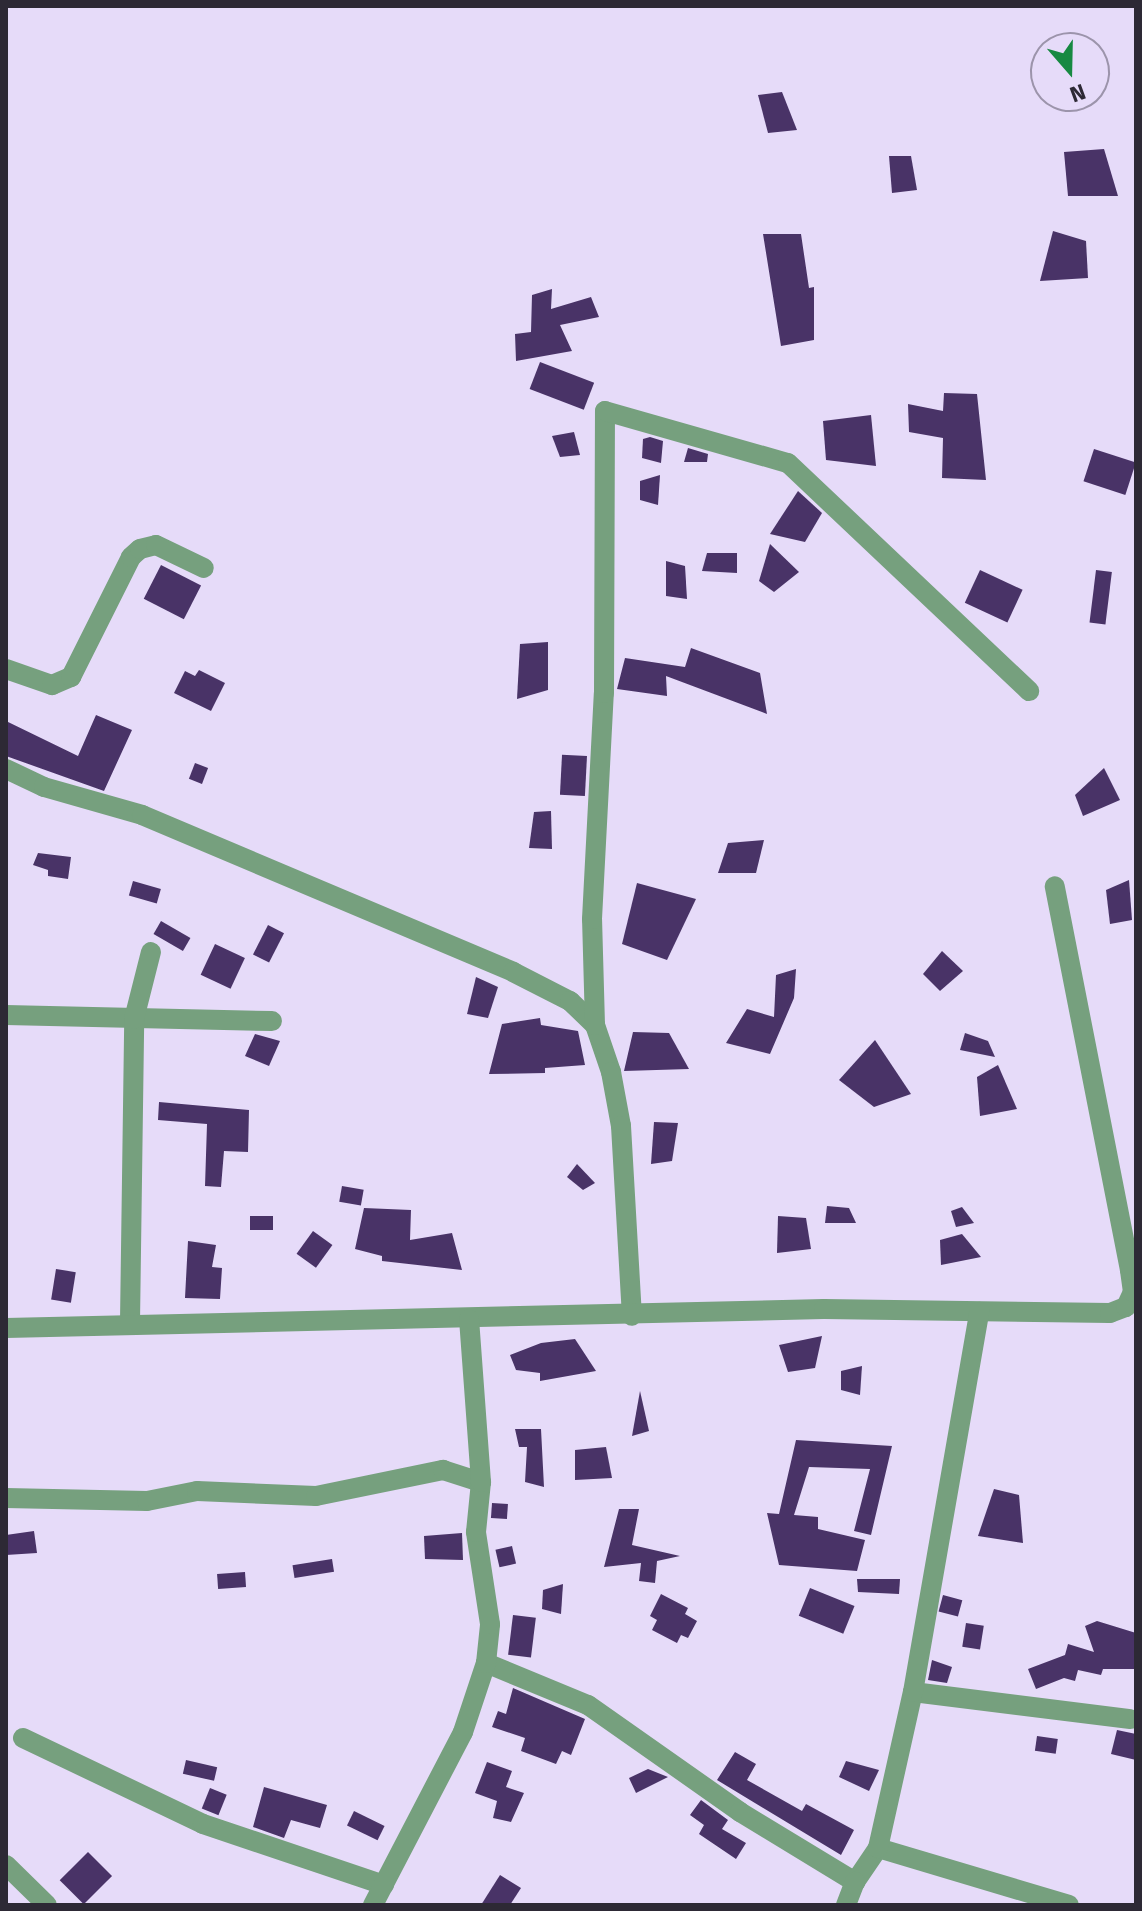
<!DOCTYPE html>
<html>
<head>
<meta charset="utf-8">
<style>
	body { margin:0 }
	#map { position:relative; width:1142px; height:1911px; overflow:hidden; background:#e6dbf9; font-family:"Fira Sans",sans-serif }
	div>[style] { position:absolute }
	.building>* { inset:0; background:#493367; transform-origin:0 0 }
	.minor>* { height:20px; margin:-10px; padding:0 10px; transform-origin:10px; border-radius:10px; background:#76a07e }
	span { translate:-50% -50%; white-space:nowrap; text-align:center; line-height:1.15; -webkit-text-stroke:8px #e6dbf9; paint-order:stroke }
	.frame { position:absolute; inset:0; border:8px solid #2d2935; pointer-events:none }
	.north { position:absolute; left:1030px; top:32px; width:80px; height:80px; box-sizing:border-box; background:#e6dbf9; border:2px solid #9c94ab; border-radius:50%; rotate:160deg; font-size:22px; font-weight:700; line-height:32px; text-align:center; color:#2d2935 }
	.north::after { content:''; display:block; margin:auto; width:28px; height:36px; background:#178942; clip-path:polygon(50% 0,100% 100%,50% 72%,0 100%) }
</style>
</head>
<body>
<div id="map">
	<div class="building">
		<div style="clip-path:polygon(782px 92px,797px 130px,768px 133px,758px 95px)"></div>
		<div style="clip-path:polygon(1104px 149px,1118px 196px,1068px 196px,1064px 152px)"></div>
		<div style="clip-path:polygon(889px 156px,911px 156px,917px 190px,892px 193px)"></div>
		<div style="clip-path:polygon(1053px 231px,1086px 241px,1088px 278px,1040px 281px)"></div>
		<div style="clip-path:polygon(763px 234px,801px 234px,809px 288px,814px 287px,814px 340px,781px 346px)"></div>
		<div style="clip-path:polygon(552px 289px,551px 309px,591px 297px,599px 317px,560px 325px,572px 351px,516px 361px,515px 334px,531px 332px,532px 295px)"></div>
		<div style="left:540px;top:362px;width:58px;height:29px;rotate:21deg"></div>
		<div style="clip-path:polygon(944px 393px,977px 394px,986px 480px,942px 478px,943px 438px,909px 432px,908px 404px,943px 411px)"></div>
		<div style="clip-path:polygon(871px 415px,876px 466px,826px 460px,823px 421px)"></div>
		<div style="clip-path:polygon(574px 432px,580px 455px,560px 457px,552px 436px)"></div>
		<div style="clip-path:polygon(650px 437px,663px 441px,661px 463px,642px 458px,643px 439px)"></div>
		<div style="clip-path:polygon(688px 448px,708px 454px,707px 462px,684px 462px)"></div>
		<div style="left:1094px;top:449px;width:44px;height:34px;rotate:18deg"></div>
		<div style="clip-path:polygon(660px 475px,658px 505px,640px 500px,640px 481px)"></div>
		<div style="clip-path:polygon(798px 491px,822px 513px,805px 542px,770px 534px)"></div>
		<div style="clip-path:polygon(770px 544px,799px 572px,774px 592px,759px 581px)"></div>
		<div style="clip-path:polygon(707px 553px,737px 553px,737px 573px,702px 571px)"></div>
		<div style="clip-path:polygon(666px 561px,685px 566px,687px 599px,666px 596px)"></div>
		<div style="left:161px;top:565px;width:45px;height:38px;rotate:27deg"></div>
		<div style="left:980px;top:570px;width:47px;height:36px;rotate:25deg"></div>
		<div style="left:1096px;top:570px;width:16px;height:53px;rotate:7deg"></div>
		<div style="clip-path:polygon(548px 642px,548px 690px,517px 699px,520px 644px)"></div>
		<div style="clip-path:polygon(691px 648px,760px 673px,767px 714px,666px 676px,667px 696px,617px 689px,625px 658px,685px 667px)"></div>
		<div style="clip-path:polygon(199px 670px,225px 683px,211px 711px,174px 693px,185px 671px,195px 676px)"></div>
		<div style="clip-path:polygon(96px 715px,132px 730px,104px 791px,6px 756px,6px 721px,78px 756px)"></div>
		<div style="left:587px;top:756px;width:40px;height:25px;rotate:93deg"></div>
		<div style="left:195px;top:763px;width:14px;height:17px;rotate:21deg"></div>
		<div style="clip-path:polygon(1104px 768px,1120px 800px,1083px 816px,1075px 795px)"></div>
		<div style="clip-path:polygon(551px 811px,552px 849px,529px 848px,534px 812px)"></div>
		<div style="clip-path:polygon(764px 840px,756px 873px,718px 873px,728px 843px)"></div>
		<div style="clip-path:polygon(38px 853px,71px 857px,68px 879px,48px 876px,48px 870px,33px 865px)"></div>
		<div style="clip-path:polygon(1129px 880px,1132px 920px,1110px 924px,1106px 890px)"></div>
		<div style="left:133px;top:881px;width:29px;height:15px;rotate:16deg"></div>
		<div style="clip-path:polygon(637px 883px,696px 899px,667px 960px,622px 944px)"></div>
		<div style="left:161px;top:921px;width:34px;height:15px;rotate:30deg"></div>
		<div style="left:268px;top:925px;width:18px;height:33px;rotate:27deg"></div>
		<div style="left:215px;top:944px;width:33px;height:34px;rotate:25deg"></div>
		<div style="clip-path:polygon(942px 951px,963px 971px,940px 991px,923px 974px)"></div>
		<div style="clip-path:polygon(796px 969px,794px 998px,770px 1054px,726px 1043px,747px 1009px,774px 1017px,776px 975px)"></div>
		<div style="clip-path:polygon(476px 977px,498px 987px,488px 1018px,467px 1014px)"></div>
		<div style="clip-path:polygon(540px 1018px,541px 1025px,578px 1031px,585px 1065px,545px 1068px,545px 1073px,489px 1074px,502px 1024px)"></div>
		<div style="clip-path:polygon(633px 1032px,669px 1033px,689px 1069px,624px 1071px)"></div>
		<div style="clip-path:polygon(965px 1033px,988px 1041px,995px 1057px,960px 1050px)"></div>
		<div style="clip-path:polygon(255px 1034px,280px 1041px,269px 1066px,245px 1056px)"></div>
		<div style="clip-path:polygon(875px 1040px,911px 1094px,874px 1107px,839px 1080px)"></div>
		<div style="clip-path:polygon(998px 1065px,1017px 1109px,980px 1116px,977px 1077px)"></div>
		<div style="clip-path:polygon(159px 1102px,249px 1110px,248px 1152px,224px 1151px,221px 1187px,205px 1186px,207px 1124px,158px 1120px)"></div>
		<div style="clip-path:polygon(654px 1122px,678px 1123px,672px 1161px,651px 1164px)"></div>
		<div style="clip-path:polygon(577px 1164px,595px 1183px,583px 1190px,567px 1177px)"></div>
		<div style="left:342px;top:1186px;width:22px;height:16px;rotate:10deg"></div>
		<div style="clip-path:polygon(827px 1206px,849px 1208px,856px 1223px,825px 1223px)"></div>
		<div style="clip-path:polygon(962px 1207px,974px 1223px,956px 1227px,951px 1211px)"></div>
		<div style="clip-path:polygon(364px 1208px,411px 1210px,410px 1240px,452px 1233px,462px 1270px,382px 1261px,382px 1256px,355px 1249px)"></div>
		<div style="left:273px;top:1216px;width:14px;height:23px;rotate:90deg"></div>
		<div style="clip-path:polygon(778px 1216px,806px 1218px,811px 1249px,777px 1253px)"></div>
		<div style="left:313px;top:1231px;width:24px;height:28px;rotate:36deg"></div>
		<div style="clip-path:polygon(962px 1234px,981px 1257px,941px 1265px,940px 1240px)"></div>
		<div style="clip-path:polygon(188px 1241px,216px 1245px,212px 1267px,222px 1268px,220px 1299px,185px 1298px)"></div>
		<div style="left:56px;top:1269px;width:20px;height:31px;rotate:9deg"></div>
		<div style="clip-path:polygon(822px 1336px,815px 1368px,788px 1372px,779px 1345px)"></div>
		<div style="clip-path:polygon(575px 1339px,596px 1371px,540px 1381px,540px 1373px,516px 1370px,510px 1355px,541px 1343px)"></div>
		<div style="clip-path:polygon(862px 1366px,860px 1395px,841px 1390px,841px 1371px)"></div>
		<div style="clip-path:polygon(640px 1391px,649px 1431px,632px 1436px)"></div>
		<div style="clip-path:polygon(515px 1429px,541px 1429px,544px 1487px,525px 1482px,527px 1447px,519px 1447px)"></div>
		<div style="clip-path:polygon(796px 1440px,892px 1446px,871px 1535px,854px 1531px,870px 1469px,809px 1467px,794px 1515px,818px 1517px,818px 1529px,865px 1540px,857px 1571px,779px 1565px,767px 1513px,779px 1514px)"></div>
		<div style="clip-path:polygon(606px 1447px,612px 1478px,575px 1480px,575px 1450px)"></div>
		<div style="clip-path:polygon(994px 1489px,1019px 1495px,1023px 1543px,978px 1536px)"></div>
		<div style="left:492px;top:1503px;width:16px;height:15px;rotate:4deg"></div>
		<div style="clip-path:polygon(619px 1509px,639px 1509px,632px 1545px,680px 1556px,657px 1561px,655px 1583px,639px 1581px,641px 1563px,604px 1567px)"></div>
		<div style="clip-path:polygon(34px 1531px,37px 1553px,6px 1555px,6px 1535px)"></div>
		<div style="clip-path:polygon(462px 1533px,463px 1560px,425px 1559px,424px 1536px)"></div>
		<div style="left:512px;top:1546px;width:18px;height:17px;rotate:77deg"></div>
		<div style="left:332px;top:1559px;width:13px;height:40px;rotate:81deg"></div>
		<div style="left:245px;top:1572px;width:15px;height:28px;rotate:86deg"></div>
		<div style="clip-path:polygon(857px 1579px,900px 1579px,899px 1594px,858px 1592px)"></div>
		<div style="clip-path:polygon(563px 1584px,561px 1614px,542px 1609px,543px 1590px)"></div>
		<div style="left:810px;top:1588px;width:48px;height:30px;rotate:22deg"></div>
		<div style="clip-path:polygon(661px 1594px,688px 1608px,685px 1614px,697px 1621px,688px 1638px,681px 1635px,677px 1643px,652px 1630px,657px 1620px,650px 1616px)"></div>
		<div style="left:943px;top:1595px;width:20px;height:17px;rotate:15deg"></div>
		<div style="left:513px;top:1615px;width:23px;height:40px;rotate:7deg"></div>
		<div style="clip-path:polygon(1097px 1621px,1136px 1633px,1136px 1669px,1103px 1669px,1101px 1675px,1078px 1670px,1075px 1681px,1064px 1678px,1036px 1689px,1028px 1669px,1065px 1655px,1068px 1644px,1094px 1652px,1085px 1626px)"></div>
		<div style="left:966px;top:1623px;width:18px;height:24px;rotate:9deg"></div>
		<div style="clip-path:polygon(932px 1660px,952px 1667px,947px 1683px,928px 1680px)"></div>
		<div style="clip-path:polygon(513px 1688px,585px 1719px,571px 1755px,562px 1751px,556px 1764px,521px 1751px,525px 1738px,492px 1727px,498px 1711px,506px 1714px)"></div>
		<div style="clip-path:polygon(1117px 1730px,1136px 1734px,1136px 1760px,1111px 1754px)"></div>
		<div style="left:1037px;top:1736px;width:21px;height:15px;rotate:8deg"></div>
		<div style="clip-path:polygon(735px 1752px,756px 1764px,747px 1780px,802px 1811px,806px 1804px,854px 1830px,841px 1855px,717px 1780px)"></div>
		<div style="left:186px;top:1760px;width:32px;height:14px;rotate:13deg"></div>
		<div style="clip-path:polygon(846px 1761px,879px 1770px,869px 1791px,839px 1777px)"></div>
		<div style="clip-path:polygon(487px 1762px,512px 1771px,506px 1787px,524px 1793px,511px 1822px,493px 1818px,497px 1801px,475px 1793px)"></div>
		<div style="clip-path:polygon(648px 1769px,668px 1777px,636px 1793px,629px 1778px)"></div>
		<div style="clip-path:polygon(264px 1787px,327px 1805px,320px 1828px,291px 1820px,284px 1838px,253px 1827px)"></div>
		<div style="left:210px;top:1788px;width:18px;height:22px;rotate:22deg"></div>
		<div style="clip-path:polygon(701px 1800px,728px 1820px,722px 1829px,746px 1843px,736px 1859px,699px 1834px,704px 1825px,690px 1815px)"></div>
		<div style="left:354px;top:1811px;width:34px;height:16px;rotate:26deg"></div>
		<div style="left:88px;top:1852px;width:34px;height:40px;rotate:45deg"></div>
		<div style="clip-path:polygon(500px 1875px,521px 1888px,510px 1905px,481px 1905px)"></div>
	</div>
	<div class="minor">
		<div style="left:6px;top:669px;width:49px;rotate:19.2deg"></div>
		<div style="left:52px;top:685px;width:21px;rotate:-23deg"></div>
		<div style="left:71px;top:677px;width:134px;rotate:-63.4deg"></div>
		<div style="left:131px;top:557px;width:12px;rotate:-42deg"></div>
		<div style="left:140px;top:549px;width:16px;rotate:-14deg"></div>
		<div style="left:156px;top:545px;width:53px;rotate:25.6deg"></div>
		<div style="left:6px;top:769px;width:42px;rotate:25.3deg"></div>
		<div style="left:44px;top:787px;width:102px;rotate:15.9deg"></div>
		<div style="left:142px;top:815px;width:403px;rotate:22.9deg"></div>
		<div style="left:513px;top:972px;width:64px;rotate:27deg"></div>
		<div style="left:570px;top:1001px;width:35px;rotate:44deg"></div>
		<div style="left:595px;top:1025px;width:50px;rotate:71.2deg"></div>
		<div style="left:611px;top:1072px;width:55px;rotate:79.5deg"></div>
		<div style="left:621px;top:1126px;width:190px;rotate:86.7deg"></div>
		<div style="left:6px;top:1015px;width:266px;rotate:1.3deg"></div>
		<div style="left:595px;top:1025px;width:106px;rotate:-91.6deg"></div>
		<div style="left:592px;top:919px;width:226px;rotate:-87deg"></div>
		<div style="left:604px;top:693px;width:282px;rotate:-89.8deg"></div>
		<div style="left:605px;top:411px;width:190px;rotate:15.9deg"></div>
		<div style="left:788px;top:463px;width:332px;rotate:43.4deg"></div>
		<div style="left:130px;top:1322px;width:303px;rotate:-89.2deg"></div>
		<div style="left:134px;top:1019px;width:69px;rotate:-75.8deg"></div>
		<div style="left:6px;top:1328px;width:818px;rotate:-1.33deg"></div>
		<div style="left:824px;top:1309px;width:286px;rotate:0.8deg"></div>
		<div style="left:1110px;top:1313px;width:17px;rotate:-21deg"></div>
		<div style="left:1126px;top:1307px;width:17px;rotate:-65deg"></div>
		<div style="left:1133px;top:1292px;width:22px;rotate:-98deg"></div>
		<div style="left:1130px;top:1270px;width:391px;rotate:-101.1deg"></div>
		<div style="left:6px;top:1498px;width:141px;rotate:1.2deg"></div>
		<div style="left:147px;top:1501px;width:51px;rotate:-11.3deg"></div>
		<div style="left:197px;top:1491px;width:119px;rotate:2.4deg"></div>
		<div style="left:316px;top:1496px;width:130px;rotate:-11.6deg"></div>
		<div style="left:443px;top:1470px;width:40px;rotate:18deg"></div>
		<div style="left:486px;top:1663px;width:110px;rotate:22.4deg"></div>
		<div style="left:588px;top:1705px;width:186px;rotate:35.1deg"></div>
		<div style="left:740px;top:1812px;width:135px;rotate:31.3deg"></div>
		<div style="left:855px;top:1882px;width:41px;rotate:-55.9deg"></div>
		<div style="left:878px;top:1848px;width:199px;rotate:16.6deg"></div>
		<div style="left:913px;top:1692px;width:219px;rotate:7.1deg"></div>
		<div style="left:23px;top:1738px;width:199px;rotate:25.5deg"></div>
		<div style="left:203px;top:1824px;width:191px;rotate:18.6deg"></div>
		<div style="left:878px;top:1848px;width:160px;rotate:-77.4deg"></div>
		<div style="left:913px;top:1692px;width:386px;rotate:-80.1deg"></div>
		<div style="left:6px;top:1865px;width:57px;rotate:44.3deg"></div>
		<div style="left:373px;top:1905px;width:195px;rotate:-62.5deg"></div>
		<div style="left:463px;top:1732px;width:73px;rotate:-71.6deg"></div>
		<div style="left:486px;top:1663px;width:39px;rotate:-84deg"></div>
		<div style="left:490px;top:1624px;width:93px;rotate:-98.7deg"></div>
		<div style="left:476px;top:1532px;width:50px;rotate:-84.3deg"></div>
		<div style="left:481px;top:1482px;width:163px;rotate:-94.2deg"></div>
		<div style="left:846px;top:1905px;width:25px;rotate:-69deg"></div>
	</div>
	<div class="frame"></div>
	<div class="north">N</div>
</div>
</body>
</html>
